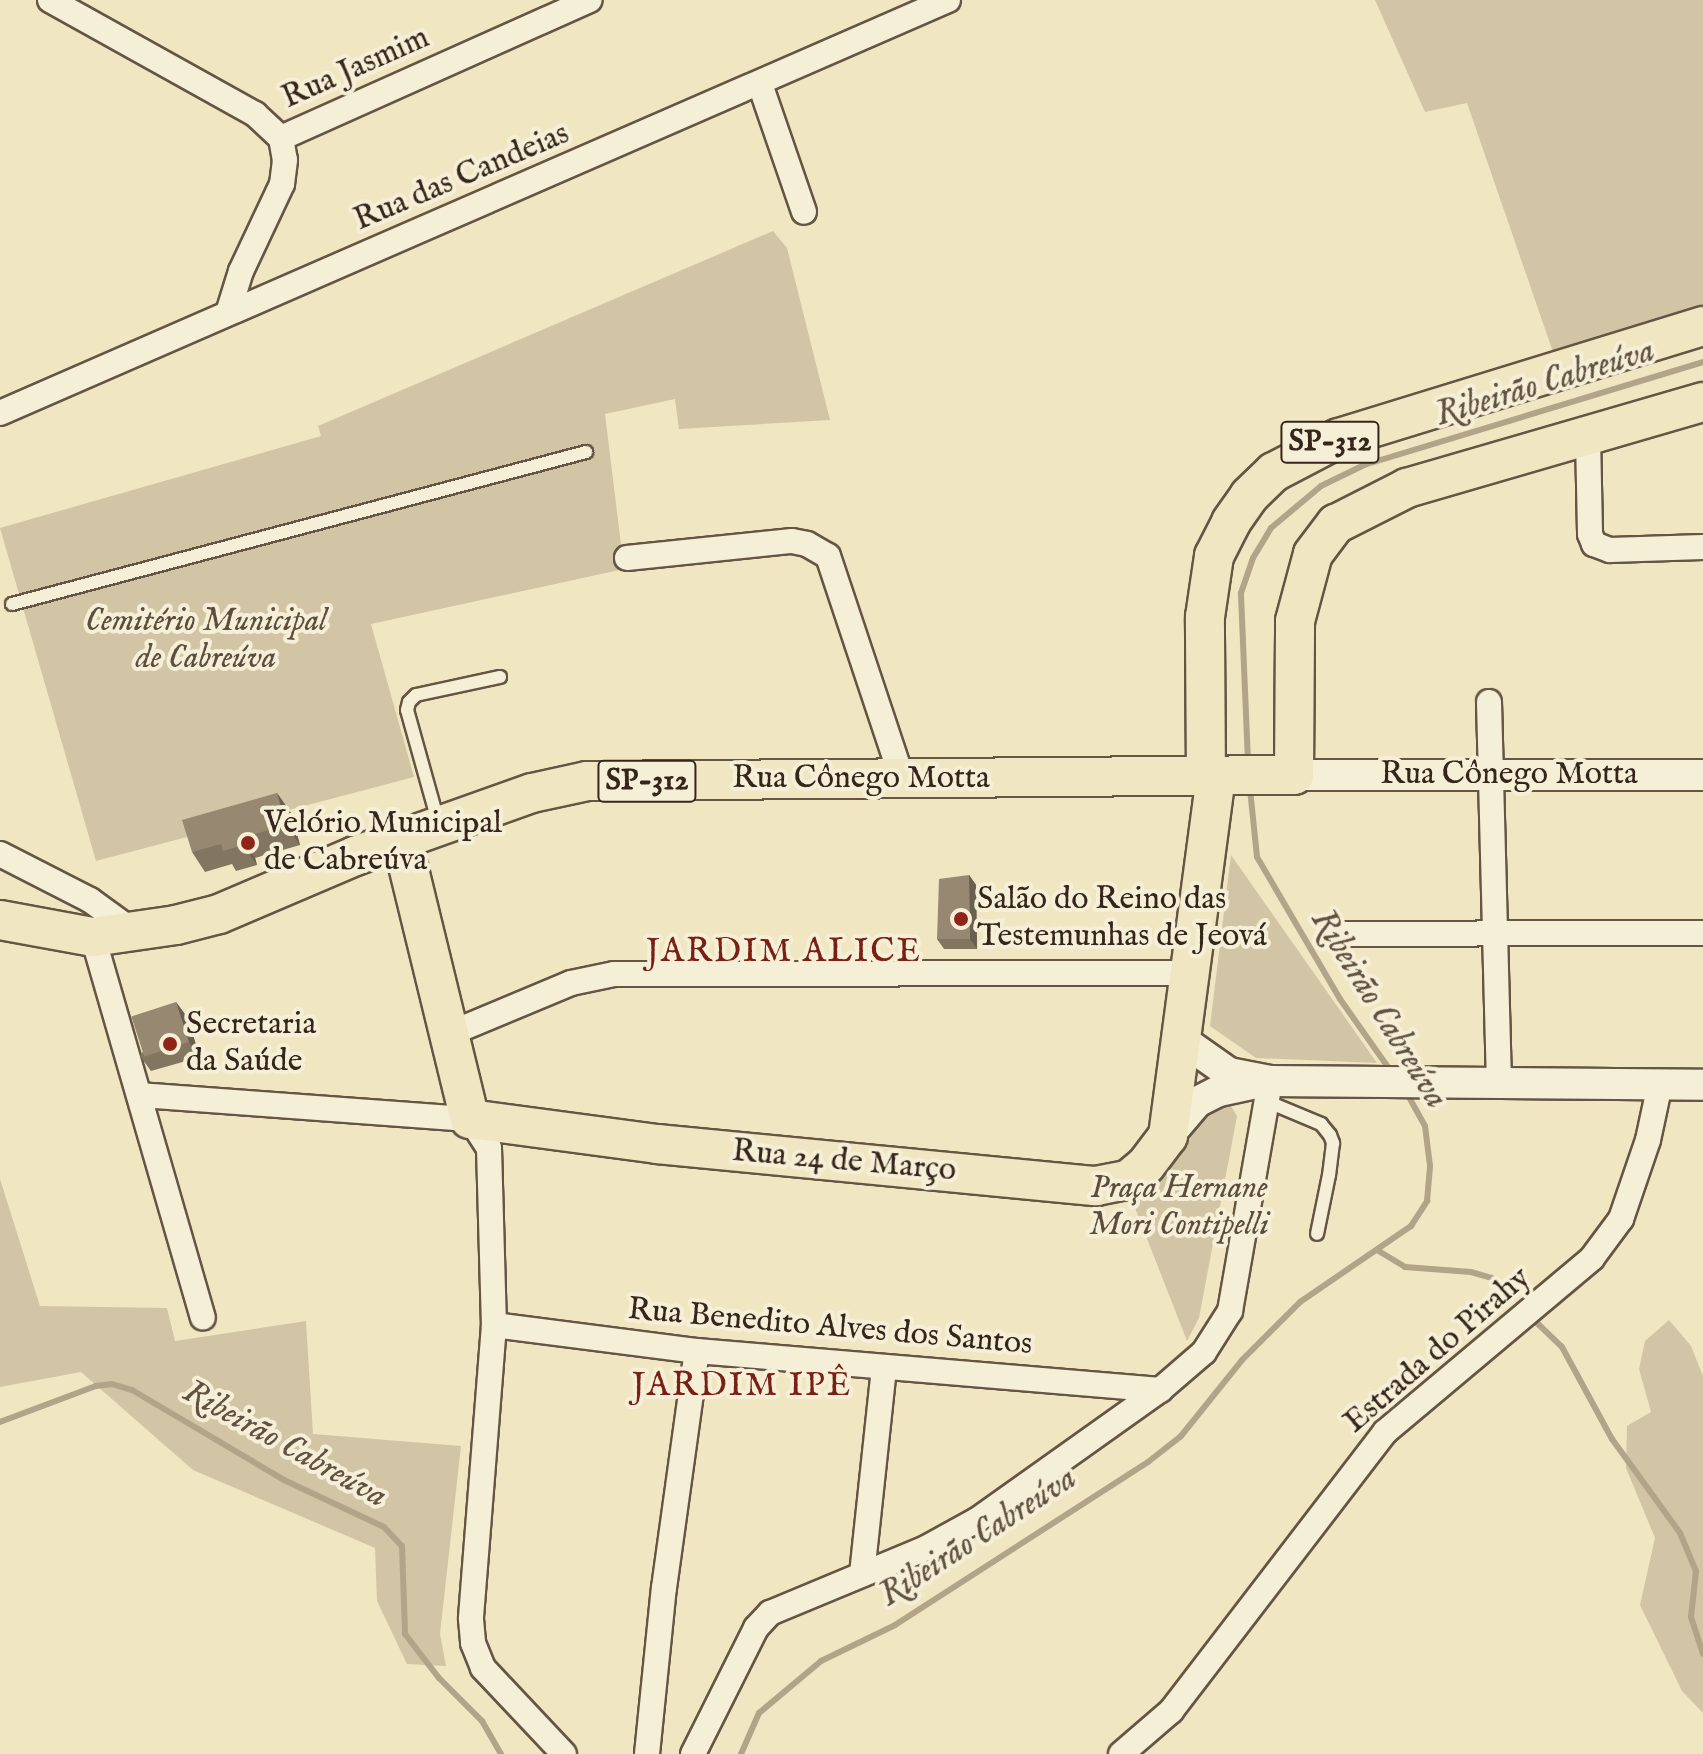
<!DOCTYPE html>
<html>
<head>
<meta charset="utf-8">
<style>
	body { margin:0 }
	#map { position:relative; width:1703px; height:1754px; overflow:hidden; background:#f1e6c2; font-family:"IM FELL English",serif }
	div>[style] { position:absolute }
	.green>* { inset:0; background:#d1c5a5 }
	.stream>* { height:6px; margin:-3px; padding:0 3px; transform-origin:3px; border-radius:3px; background:#b1a489 }
	.roads { filter:drop-shadow(2px 0 #645544) drop-shadow(-2px 0 #645544) drop-shadow(0 2px #645544) drop-shadow(0 -2px #645544) }
	.service>* { height:12px; margin:-6px; padding:0 6px; transform-origin:6px; border-radius:6px; background:#f6efd7 }
	.minor>* { height:24px; margin:-12px; padding:0 12px; transform-origin:12px; border-radius:12px; background:#f6efd7 }
	.tertiary>* { height:30px; margin:-15px; padding:0 15px; transform-origin:15px; border-radius:15px; background:#f6efd7 }
	.primary>* { height:38px; margin:-19px; padding:0 19px; transform-origin:19px; border-radius:19px; background:#f1e6c2 }
	.wall>* { inset:0; background:#827661 }
	.shaded-wall>* { inset:0; background:#6a604f }
	.building>* { inset:0; background:#978971; transform-origin:0 0 }
	.dots>* { width:22px; height:22px; translate:-50% -50%; box-sizing:border-box; border:4px solid #f6efd7; border-radius:50% }
	span { translate:-50% -50%; white-space:nowrap; text-align:center; line-height:1.15; -webkit-text-stroke:8px #f6efd7; paint-order:stroke }
	.shield-label span { padding:2px 6px; background:#f6efd7; border:2px solid; border-radius:6px; -webkit-text-stroke-width:0 }
	.shield-label { font-size:30px; color:#35251a; font-weight:700 }
	.street-label { font-size:32px; color:#35251a }
	.park-label { font-size:32px; color:#5c4d3d; font-style:italic }
	.poi-label { font-size:32px; color:#35251a }
	.left { translate:0 -50%; text-align:left }
	.water-label { font-size:34px; color:#605141; font-style:italic }
	.neighbourhood-label { font-size:34px; color:#7a1f14; letter-spacing:2px }
</style>
</head>
<body>
<div id="map">
	<div class="green">
		<div style="clip-path:polygon(1375px 0,1703px 0,1703px 310px,1554px 355px,1467px 103px,1425px 112px)"></div>
		<div style="clip-path:polygon(773px 231px,787px 248px,830px 420px,679px 429px,675px 399px,605px 414px,624px 569px,371px 624px,414px 777px,96px 861px,0 528px,321px 436px,318px 426px)"></div>
		<div style="clip-path:polygon(1231px 855px,1377px 1063px,1256px 1058px,1210px 1026px)"></div>
		<div style="clip-path:polygon(1228px 1101px,1237px 1116px,1199px 1318px,1187px 1341px,1130px 1195px,1188px 1124px)"></div>
		<div style="clip-path:polygon(0 1179px,40px 1306px,167px 1308px,175px 1341px,306px 1321px,313px 1434px,461px 1446px,440px 1634px,446px 1666px,407px 1664px,377px 1601px,375px 1548px,193px 1470px,81px 1372px,0 1387px)"></div>
		<div style="clip-path:polygon(1669px 1320px,1691px 1346px,1703px 1376px,1703px 1713px,1682px 1691px,1640px 1605px,1655px 1538px,1626px 1468px,1627px 1426px,1651px 1412px,1639px 1369px,1645px 1341px)"></div>
	</div>
	<div class="stream">
		<div style="left:1248px;top:762px;width:169px;rotate:-92.4deg"></div>
		<div style="left:1241px;top:593px;width:37px;rotate:-71deg"></div>
		<div style="left:1253px;top:558px;width:35px;rotate:-59deg"></div>
		<div style="left:1271px;top:528px;width:65px;rotate:-40deg"></div>
		<div style="left:1321px;top:486px;width:48px;rotate:-26deg"></div>
		<div style="left:1364px;top:465px;width:354px;rotate:-16.9deg"></div>
		<div style="left:1250px;top:789px;width:68px;rotate:84.1deg"></div>
		<div style="left:1257px;top:857px;width:164px;rotate:59.7deg"></div>
		<div style="left:1340px;top:999px;width:92px;rotate:54.8deg"></div>
		<div style="left:1377px;top:1250px;width:33px;rotate:31deg"></div>
		<div style="left:1405px;top:1267px;width:66px;rotate:4.3deg"></div>
		<div style="left:1471px;top:1272px;width:22px;rotate:16deg"></div>
		<div style="left:1492px;top:1278px;width:28px;rotate:45deg"></div>
		<div style="left:1535px;top:1321px;width:37px;rotate:44deg"></div>
		<div style="left:1562px;top:1347px;width:105px;rotate:61.5deg"></div>
		<div style="left:1612px;top:1439px;width:116px;rotate:54.1deg"></div>
		<div style="left:1680px;top:1533px;width:41px;rotate:67.2deg"></div>
		<div style="left:1696px;top:1571px;width:46px;rotate:96.2deg"></div>
		<div style="left:1691px;top:1617px;width:39px;rotate:72deg"></div>
		<div style="left:0;top:1422px;width:103px;rotate:-20.6deg"></div>
		<div style="left:96px;top:1386px;width:16px;rotate:-7deg"></div>
		<div style="left:112px;top:1384px;width:21px;rotate:17deg"></div>
		<div style="left:132px;top:1390px;width:177px;rotate:30.6deg"></div>
		<div style="left:284px;top:1480px;width:110px;rotate:25.2deg"></div>
		<div style="left:384px;top:1527px;width:26px;rotate:47deg"></div>
		<div style="left:402px;top:1546px;width:88px;rotate:88deg"></div>
		<div style="left:405px;top:1634px;width:56px;rotate:52.3deg"></div>
		<div style="left:439px;top:1678px;width:61px;rotate:45deg"></div>
		<div style="left:482px;top:1721px;width:38px;rotate:60deg"></div>
		<div style="left:741px;top:1754px;width:45px;rotate:-66.3deg"></div>
		<div style="left:759px;top:1713px;width:81px;rotate:-40deg"></div>
		<div style="left:821px;top:1661px;width:82px;rotate:-25.9deg"></div>
		<div style="left:895px;top:1625px;width:301px;rotate:-32.8deg"></div>
		<div style="left:1148px;top:1462px;width:42px;rotate:-38.2deg"></div>
		<div style="left:1181px;top:1436px;width:97px;rotate:-51.2deg"></div>
		<div style="left:1242px;top:1360px;width:82px;rotate:-45deg"></div>
		<div style="left:1300px;top:1302px;width:135px;rotate:-34.4deg"></div>
		<div style="left:1411px;top:1226px;width:30px;rotate:-57deg"></div>
		<div style="left:1427px;top:1201px;width:35px;rotate:-85deg"></div>
		<div style="left:1430px;top:1166px;width:40px;rotate:-97.1deg"></div>
		<div style="left:1425px;top:1126px;width:38px;rotate:-119deg"></div>
	</div>
	<div class="roads">
		<div class="service">
			<div style="left:12px;top:604px;width:594px;rotate:-14.83deg"></div>
			<div style="left:438px;top:821px;width:115px;rotate:-105.6deg"></div>
			<div style="left:407px;top:710px;width:8px;rotate:-76deg"></div>
			<div style="left:409px;top:702px;width:10px;rotate:-45deg"></div>
			<div style="left:416px;top:695px;width:86px;rotate:-12.1deg"></div>
			<div style="left:1266px;top:1101px;width:60px;rotate:22.7deg"></div>
			<div style="left:1321px;top:1124px;width:14px;rotate:51deg"></div>
			<div style="left:1330px;top:1135px;width:9px;rotate:69deg"></div>
			<div style="left:1333px;top:1143px;width:32px;rotate:97deg"></div>
			<div style="left:1329px;top:1175px;width:60px;rotate:101.5deg"></div>
		</div>
		<div class="minor">
			<div style="left:50px;top:0;width:235px;rotate:29.1deg"></div>
			<div style="left:255px;top:114px;width:35px;rotate:43deg"></div>
			<div style="left:281px;top:138px;width:22px;rotate:80deg"></div>
			<div style="left:285px;top:160px;width:24px;rotate:97deg"></div>
			<div style="left:282px;top:184px;width:96px;rotate:115.2deg"></div>
			<div style="left:241px;top:271px;width:44px;rotate:107.2deg"></div>
			<div style="left:760px;top:84px;width:135px;rotate:71deg"></div>
			<div style="left:281px;top:138px;width:338px;rotate:-24.1deg"></div>
			<div style="left:0;top:413px;width:1034px;rotate:-23.54deg"></div>
			<div style="left:1588px;top:437px;width:97px;rotate:88.8deg"></div>
			<div style="left:1590px;top:534px;width:11px;rotate:68deg"></div>
			<div style="left:1594px;top:544px;width:17px;rotate:21deg"></div>
			<div style="left:1610px;top:550px;width:93px;rotate:-1.8deg"></div>
			<div style="left:627px;top:558px;width:166px;rotate:-5.9deg"></div>
			<div style="left:792px;top:541px;width:15px;rotate:11deg"></div>
			<div style="left:807px;top:544px;width:24px;rotate:30deg"></div>
			<div style="left:828px;top:556px;width:235px;rotate:71.6deg"></div>
			<div style="left:1489px;top:702px;width:381px;rotate:88.5deg"></div>
			<div style="left:0;top:854px;width:101px;rotate:27.1deg"></div>
			<div style="left:90px;top:900px;width:54px;rotate:36deg"></div>
			<div style="left:1337px;top:934px;width:366px;rotate:-0.2deg"></div>
			<div style="left:93px;top:937px;width:396px;rotate:73.9deg"></div>
			<div style="left:449px;top:1034px;width:132px;rotate:-22.7deg"></div>
			<div style="left:571px;top:983px;width:44px;rotate:-11.8deg"></div>
			<div style="left:614px;top:974px;width:576px;rotate:-0.1deg"></div>
			<div style="left:140px;top:1095px;width:331px;rotate:4.2deg"></div>
			<div style="left:470px;top:1119px;width:35px;rotate:57deg"></div>
			<div style="left:489px;top:1148px;width:177px;rotate:88.4deg"></div>
			<div style="left:494px;top:1325px;width:295px;rotate:94.5deg"></div>
			<div style="left:471px;top:1619px;width:24px;rotate:85deg"></div>
			<div style="left:473px;top:1643px;width:27px;rotate:68deg"></div>
			<div style="left:483px;top:1668px;width:118px;rotate:46.7deg"></div>
			<div style="left:494px;top:1325px;width:205px;rotate:7.3deg"></div>
			<div style="left:697px;top:1351px;width:465px;rotate:4.8deg"></div>
			<div style="left:862px;top:1574px;width:207px;rotate:-83.9deg"></div>
			<div style="left:647px;top:1754px;width:167px;rotate:-84.2deg"></div>
			<div style="left:664px;top:1588px;width:239px;rotate:-82.1deg"></div>
			<div style="left:693px;top:1754px;width:141px;rotate:-63.4deg"></div>
			<div style="left:756px;top:1628px;width:21px;rotate:-47deg"></div>
			<div style="left:770px;top:1613px;width:169px;rotate:-22.6deg"></div>
			<div style="left:926px;top:1548px;width:58px;rotate:-28.8deg"></div>
			<div style="left:977px;top:1520px;width:224px;rotate:-35.4deg"></div>
			<div style="left:1160px;top:1390px;width:58px;rotate:-40.8deg"></div>
			<div style="left:1204px;top:1352px;width:49px;rotate:-57.6deg"></div>
			<div style="left:1230px;top:1311px;width:233px;rotate:-80.1deg"></div>
			<div style="left:1121px;top:1754px;width:66px;rotate:-40.7deg"></div>
			<div style="left:1171px;top:1711px;width:352px;rotate:-52.5deg"></div>
			<div style="left:1385px;top:1432px;width:270px;rotate:-40deg"></div>
			<div style="left:1592px;top:1258px;width:49px;rotate:-53.4deg"></div>
			<div style="left:1621px;top:1219px;width:83px;rotate:-71.1deg"></div>
			<div style="left:1648px;top:1140px;width:57px;rotate:-77.9deg"></div>
		</div>
		<div class="tertiary">
			<div style="left:1294px;top:775px;width:409px"></div>
			<div style="left:1182px;top:1040px;width:57px;rotate:35.1deg"></div>
			<div style="left:1229px;top:1073px;width:42px;rotate:11deg"></div>
			<div style="left:1270px;top:1081px;width:433px;rotate:0.5deg"></div>
			<div style="left:1168px;top:1136px;width:45px;rotate:-49.5deg"></div>
			<div style="left:1197px;top:1102px;width:25px;rotate:-27deg"></div>
			<div style="left:1219px;top:1091px;width:38px;rotate:-12deg"></div>
		</div>
		<div class="primary">
			<div style="left:1206px;top:778px;width:161px;rotate:-90.4deg"></div>
			<div style="left:1205px;top:617px;width:62px;rotate:-81.6deg"></div>
			<div style="left:1214px;top:556px;width:38px;rotate:-63deg"></div>
			<div style="left:1231px;top:522px;width:32px;rotate:-55deg"></div>
			<div style="left:1249px;top:496px;width:35px;rotate:-44deg"></div>
			<div style="left:1274px;top:472px;width:73px;rotate:-27.6deg"></div>
			<div style="left:1339px;top:438px;width:381px;rotate:-17.1deg"></div>
			<div style="left:402px;top:841px;width:286px;rotate:76.3deg"></div>
			<div style="left:470px;top:1119px;width:189px;rotate:7.6deg"></div>
			<div style="left:657px;top:1144px;width:441px;rotate:5.5deg"></div>
			<div style="left:1096px;top:1186px;width:33px;rotate:-11deg"></div>
			<div style="left:1128px;top:1180px;width:23px;rotate:-40deg"></div>
			<div style="left:1146px;top:1165px;width:36px;rotate:-53deg"></div>
			<div style="left:1168px;top:1136px;width:362px;rotate:-82.4deg"></div>
			<div style="left:0;top:920px;width:95px;rotate:10.4deg"></div>
			<div style="left:93px;top:937px;width:84px;rotate:-8.2deg"></div>
			<div style="left:176px;top:925px;width:44px;rotate:-14.3deg"></div>
			<div style="left:219px;top:914px;width:148px;rotate:-23.1deg"></div>
			<div style="left:355px;top:856px;width:188px;rotate:-19.6deg"></div>
			<div style="left:532px;top:793px;width:56px;rotate:-12.3deg"></div>
			<div style="left:587px;top:781px;width:707px;rotate:-0.49deg"></div>
			<div style="left:1294px;top:775px;width:154px;rotate:-89.6deg"></div>
			<div style="left:1295px;top:621px;width:69px;rotate:-75deg"></div>
			<div style="left:1313px;top:554px;width:38px;rotate:-53deg"></div>
			<div style="left:1336px;top:524px;width:80px;rotate:-26.9deg"></div>
			<div style="left:1407px;top:488px;width:308px;rotate:-16.2deg"></div>
		</div>
	</div>
	<div class="wall">
		<div style="clip-path:polygon(277px 793px,291px 813px,300px 845px,255px 858px,257px 865px,236px 871px,232px 864px,205px 872px,192px 852px)"></div>
		<div style="clip-path:polygon(969px 875px,976px 885px,977px 949px,944px 949px,937px 939px)"></div>
		<div style="clip-path:polygon(176px 1002px,187px 1017px,200px 1057px,151px 1071px,140px 1056px)"></div>
	</div>
	<div class="shaded-wall">
		<div style="clip-path:polygon(277px 793px,291px 813px,300px 845px,286px 825px)"></div>
		<div style="clip-path:polygon(241px 838px,255px 858px,257px 865px,243px 845px)"></div>
		<div style="clip-path:polygon(969px 875px,976px 885px,977px 949px,970px 939px)"></div>
		<div style="clip-path:polygon(176px 1002px,187px 1017px,200px 1057px,189px 1042px)"></div>
	</div>
	<div class="building">
		<div style="clip-path:polygon(277px 793px,286px 825px,241px 838px,243px 845px,223px 851px,221px 844px,192px 852px,182px 820px)"></div>
		<div style="clip-path:polygon(969px 875px,970px 939px,937px 939px,939px 879px)"></div>
		<div style="left:176px;top:1002px;width:42px;height:47px;rotate:72deg"></div>
	</div>
	<div class="dots">
		<div style="left:248px;top:843px;background:#8f2418"></div>
		<div style="left:961px;top:919px;background:#8f2418"></div>
		<div style="left:170px;top:1044px;background:#8f2418"></div>
	</div>
	<div class="shield-label">
		<span style="left:1330px;top:442px">SP-312</span>
		<span style="left:647px;top:781px">SP-312</span>
	</div>
	<div class="street-label">
		<span style="left:356px;top:69px;rotate:-24deg">Rua Jasmim</span>
		<span style="left:462px;top:178px;rotate:-23deg">Rua das Candeias</span>
		<span style="left:1509px;top:775px">Rua Cônego Motta</span>
		<span style="left:861px;top:779px">Rua Cônego Motta</span>
		<span style="left:844px;top:1162px;rotate:5deg">Rua 24 de Março</span>
		<span style="left:830px;top:1328px;rotate:5deg">Rua Benedito Alves dos Santos</span>
		<span style="left:1438px;top:1351px;rotate:-41deg">Estrada do Pirahy</span>
	</div>
	<div class="park-label">
		<span style="left:206px;top:641px">Cemitério Municipal<br>de Cabreúva</span>
		<span style="left:1179px;top:1208px">Praça Hernane<br>Mori Contipelli</span>
	</div>
	<div class="poi-label">
		<span class="left" style="left:264px;top:843px">Velório Municipal<br>de Cabreúva</span>
		<span class="left" style="left:977px;top:919px">Salão do Reino das<br>Testemunhas de Jeová</span>
		<span class="left" style="left:186px;top:1044px">Secretaria<br>da Saúde</span>
	</div>
	<div class="water-label">
		<span style="left:1545px;top:383px;rotate:-17deg">Ribeirão Cabreúva</span>
		<span style="left:1379px;top:1009px;rotate:58deg">Ribeirão Cabreúva</span>
		<span style="left:285px;top:1444px;rotate:29deg">Ribeirão Cabreúva</span>
		<span style="left:978px;top:1537px;rotate:-33deg">Ribeirão Cabreúva</span>
	</div>
	<div class="neighbourhood-label">
		<span style="left:784px;top:952px">JARDIM ALICE</span>
		<span style="left:742px;top:1386px">JARDIM IPÊ</span>
	</div>
</div>
</body>
</html>
